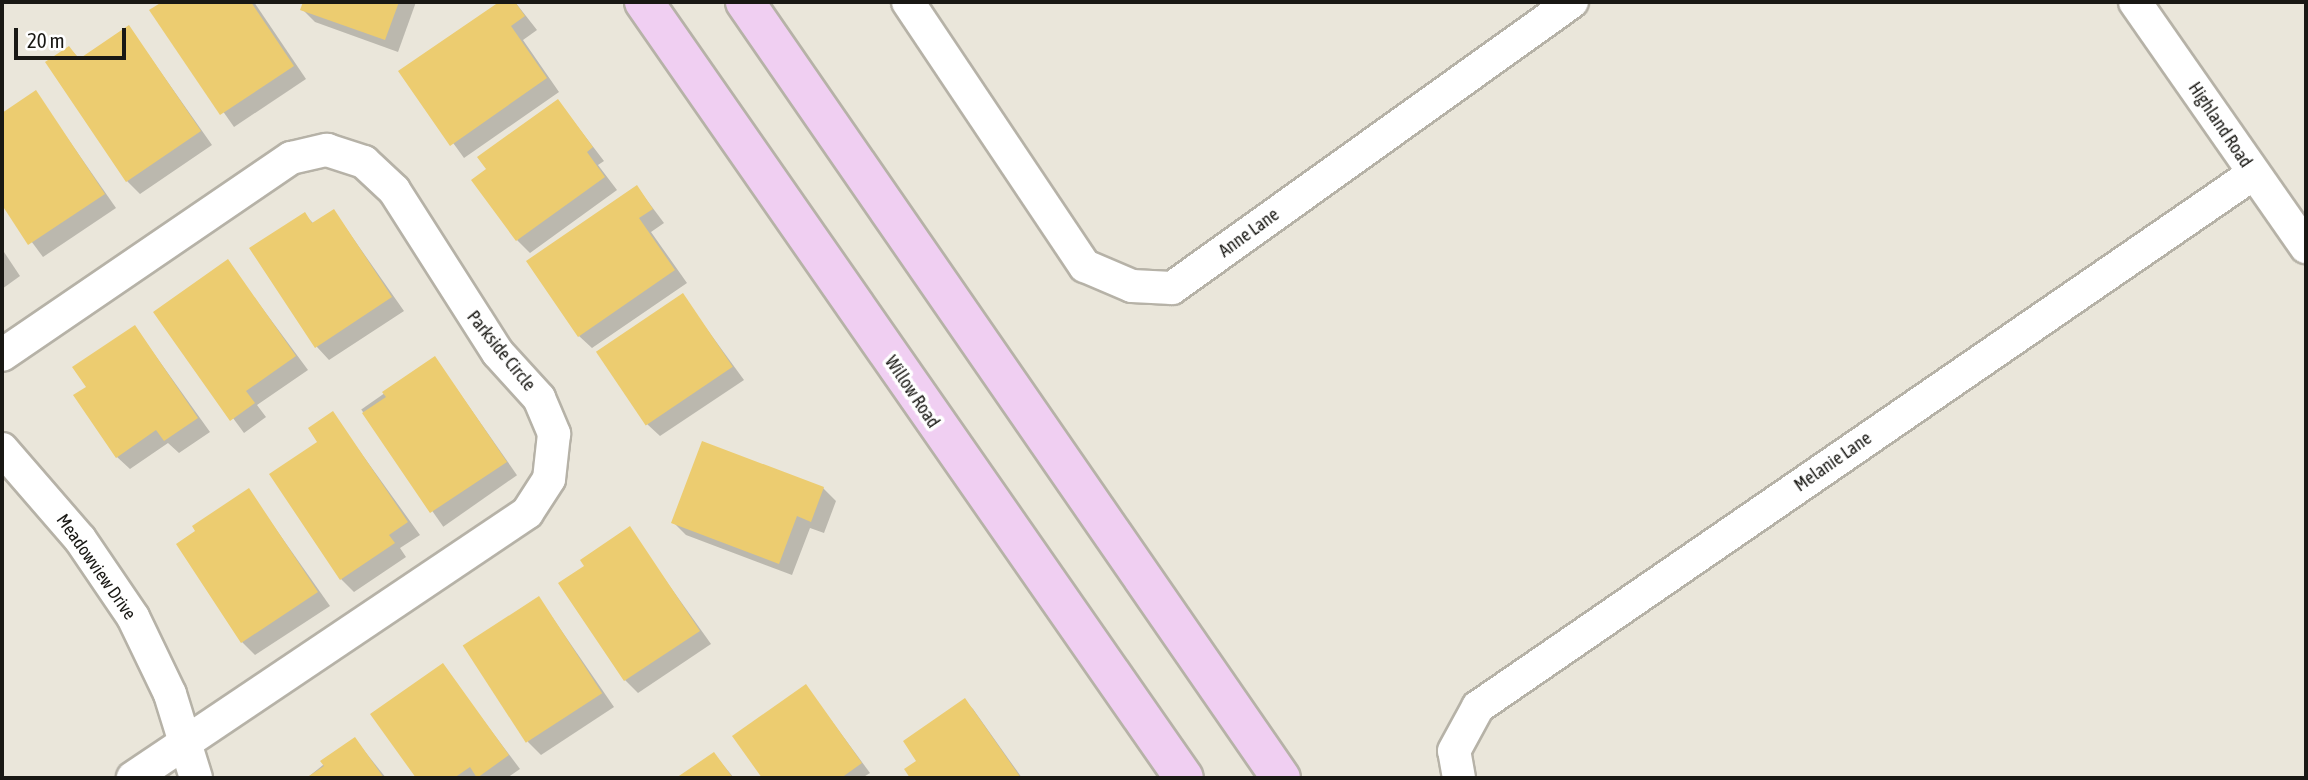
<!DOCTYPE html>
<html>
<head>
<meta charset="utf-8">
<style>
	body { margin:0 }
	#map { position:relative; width:2308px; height:780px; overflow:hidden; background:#eae6da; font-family:"Asap Condensed",sans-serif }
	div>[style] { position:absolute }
	.shadow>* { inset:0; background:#0003; transform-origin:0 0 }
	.building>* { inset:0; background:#eccc70; transform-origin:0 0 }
	.roads { filter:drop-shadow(2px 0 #b6b2a7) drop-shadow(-2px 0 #b6b2a7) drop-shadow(0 2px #b6b2a7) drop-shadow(0 -2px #b6b2a7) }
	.street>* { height:32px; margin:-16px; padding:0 16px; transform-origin:16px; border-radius:16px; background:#fff }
	.primary>* { height:38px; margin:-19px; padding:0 19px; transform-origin:19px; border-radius:19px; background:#f0cff2 }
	span { translate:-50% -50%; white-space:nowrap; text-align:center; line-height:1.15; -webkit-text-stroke:7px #fff; paint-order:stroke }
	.street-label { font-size:18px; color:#191814 }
	.frame { position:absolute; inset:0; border:4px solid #191814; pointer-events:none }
	.scale { position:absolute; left:14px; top:28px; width:112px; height:32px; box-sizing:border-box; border:4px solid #191814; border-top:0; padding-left:9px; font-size:21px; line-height:24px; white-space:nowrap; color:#191814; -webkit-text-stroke:5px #fff; paint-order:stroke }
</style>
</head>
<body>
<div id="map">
	<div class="shadow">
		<div style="clip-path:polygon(165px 2px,254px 2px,306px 79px,234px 127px,152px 10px)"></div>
		<div style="clip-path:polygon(305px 2px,416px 2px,398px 52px,315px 22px,302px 9px)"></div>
		<div style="clip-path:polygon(502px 2px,515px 2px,537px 30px,523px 40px,559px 92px,464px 158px,401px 71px)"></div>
		<div style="clip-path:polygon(129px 27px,212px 145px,140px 194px,127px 181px,69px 48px,81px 60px)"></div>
		<div style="clip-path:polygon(36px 93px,116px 208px,43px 257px,2px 202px,2px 115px)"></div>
		<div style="clip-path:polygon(558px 101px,604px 161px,598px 165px,617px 190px,530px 253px,517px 240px)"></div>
		<div style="clip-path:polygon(637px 187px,664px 223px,651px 232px,687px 283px,592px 348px,579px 336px)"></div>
		<div style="clip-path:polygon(334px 211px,404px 311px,329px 360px,317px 347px,304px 214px,314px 224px)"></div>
		<div style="clip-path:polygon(2px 249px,20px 276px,2px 289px)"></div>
		<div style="clip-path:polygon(228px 262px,308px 370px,257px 405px,266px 417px,244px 433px,155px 312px)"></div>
		<div style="clip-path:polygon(682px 295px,744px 380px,660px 436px,647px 424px)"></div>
		<div style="clip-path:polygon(135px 327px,210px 432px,179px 453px,168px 443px,130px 469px,117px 457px,88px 387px)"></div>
		<div style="left:435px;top:358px;width:143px;height:90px;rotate:55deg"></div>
		<div style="clip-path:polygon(333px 414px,420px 535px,400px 548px,406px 557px,354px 592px,341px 579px,319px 442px)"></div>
		<div style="clip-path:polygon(703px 443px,823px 488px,836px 501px,824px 533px,810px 528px,792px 575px,686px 535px,673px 522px)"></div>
		<div style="clip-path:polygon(249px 491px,330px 606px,255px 655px,242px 642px)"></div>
		<div style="clip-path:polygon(629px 529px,711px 644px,638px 693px,625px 680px,587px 566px)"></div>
		<div style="clip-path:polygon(539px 598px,614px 707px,541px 755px,528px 742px)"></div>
		<div style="clip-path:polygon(442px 665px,520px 769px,507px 778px,418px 778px,372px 715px)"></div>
		<div style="clip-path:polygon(806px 686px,870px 773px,862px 778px,764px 778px,735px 736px)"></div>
		<div style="clip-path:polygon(964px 700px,973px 709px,1022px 778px,913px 778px,906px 770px,919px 761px)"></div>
		<div style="clip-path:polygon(355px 739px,386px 778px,307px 778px)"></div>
		<div style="clip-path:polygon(714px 754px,734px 778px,680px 778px)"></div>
	</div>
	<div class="building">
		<div style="clip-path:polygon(162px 2px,251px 2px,294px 66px,220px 115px,149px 10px)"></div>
		<div style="clip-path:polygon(303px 2px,399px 2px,385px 40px,300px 10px)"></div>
		<div style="clip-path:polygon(499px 2px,515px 2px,525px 16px,511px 26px,547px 78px,450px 146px,398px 71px)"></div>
		<div style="clip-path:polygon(129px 25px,201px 131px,126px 182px,45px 62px,69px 46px,79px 59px)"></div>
		<div style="clip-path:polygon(36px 90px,105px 194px,28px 245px,2px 205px,2px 113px)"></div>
		<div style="clip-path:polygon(558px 99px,593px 147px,587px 152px,605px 177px,516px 241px,471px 180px,486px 169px,477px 157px)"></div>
		<div style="clip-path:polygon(637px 185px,653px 209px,639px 218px,675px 270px,578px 337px,526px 261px)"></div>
		<div style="clip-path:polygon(334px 209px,392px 297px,315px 348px,249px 248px,305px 212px,312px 223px)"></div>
		<div style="clip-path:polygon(228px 259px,296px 356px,246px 391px,255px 403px,230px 421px,153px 312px)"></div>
		<div style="left:683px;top:293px;width:89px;height:105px;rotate:56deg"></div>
		<div style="clip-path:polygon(135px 325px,198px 418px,164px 441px,156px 430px,116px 458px,73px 395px,86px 387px,72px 367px)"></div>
		<div style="clip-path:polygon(435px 356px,507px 462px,430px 513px,362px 413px,386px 397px,382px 392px)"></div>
		<div style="clip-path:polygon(333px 411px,408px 522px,389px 535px,395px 543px,340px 580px,269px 474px,317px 442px,308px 428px)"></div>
		<div style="clip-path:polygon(702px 441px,824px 487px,811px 522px,797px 516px,779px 564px,671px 523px)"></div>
		<div style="clip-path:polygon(249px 488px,318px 592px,241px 643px,176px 544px,195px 531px,192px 526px)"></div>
		<div style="clip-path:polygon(630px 526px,700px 631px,624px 681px,558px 583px,584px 566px,580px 560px)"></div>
		<div style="left:539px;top:596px;width:116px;height:91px;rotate:57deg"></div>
		<div style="clip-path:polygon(443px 663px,509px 755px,477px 778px,470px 767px,454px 778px,416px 778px,370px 714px)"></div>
		<div style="clip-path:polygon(806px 684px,862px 763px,841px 778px,762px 778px,732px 736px)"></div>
		<div style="clip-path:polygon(965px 698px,1021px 778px,910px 778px,904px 769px,916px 761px,903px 741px)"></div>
		<div style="clip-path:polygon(355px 737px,384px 778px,306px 778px,324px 766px,320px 761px)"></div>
		<div style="clip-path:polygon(714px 752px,733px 778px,676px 778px)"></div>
	</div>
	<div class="roads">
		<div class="street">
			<div style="left:908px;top:2px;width:318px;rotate:56.2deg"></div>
			<div style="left:1085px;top:266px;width:51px;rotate:23.1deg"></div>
			<div style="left:1132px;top:286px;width:40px;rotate:2.9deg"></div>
			<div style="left:1172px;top:288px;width:492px;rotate:-35.6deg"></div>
			<div style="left:2135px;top:2px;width:299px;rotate:55.1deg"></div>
			<div style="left:2px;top:355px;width:350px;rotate:-34.3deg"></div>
			<div style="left:291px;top:158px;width:37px;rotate:-13deg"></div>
			<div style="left:327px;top:150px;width:39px;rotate:18deg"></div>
			<div style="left:364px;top:162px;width:41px;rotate:43deg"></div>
			<div style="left:394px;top:190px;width:193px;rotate:57.5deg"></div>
			<div style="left:498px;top:353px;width:61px;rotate:47.7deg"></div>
			<div style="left:539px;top:398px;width:39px;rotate:67deg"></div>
			<div style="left:554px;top:434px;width:45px;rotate:96.3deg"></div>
			<div style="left:549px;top:479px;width:40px;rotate:122.9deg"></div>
			<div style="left:527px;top:513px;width:475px;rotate:146.1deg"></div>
			<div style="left:2px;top:449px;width:119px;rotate:49.1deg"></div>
			<div style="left:80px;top:539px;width:94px;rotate:55.8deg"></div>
			<div style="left:133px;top:617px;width:85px;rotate:64.3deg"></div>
			<div style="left:170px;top:694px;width:88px;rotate:72.8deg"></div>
			<div style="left:1459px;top:778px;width:27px;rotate:-100deg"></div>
			<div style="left:1454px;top:751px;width:50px;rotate:-61.4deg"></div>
			<div style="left:1478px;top:707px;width:941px;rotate:-34.52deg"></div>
		</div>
		<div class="primary">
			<div style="left:644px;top:2px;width:945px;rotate:55.17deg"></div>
			<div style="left:745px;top:2px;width:943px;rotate:55.37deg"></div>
		</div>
	</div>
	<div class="street-label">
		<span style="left:2220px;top:125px;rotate:56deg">Highland Road</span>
		<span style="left:1249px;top:233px;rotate:-36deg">Anne Lane</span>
		<span style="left:501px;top:351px;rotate:51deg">Parkside Circle</span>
		<span style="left:912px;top:392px;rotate:56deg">Willow Road</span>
		<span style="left:1833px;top:462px;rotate:-35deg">Melanie Lane</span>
		<span style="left:96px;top:567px;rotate:55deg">Meadowview Drive</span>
	</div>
	<div class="frame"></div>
	<div class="scale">20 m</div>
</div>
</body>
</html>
